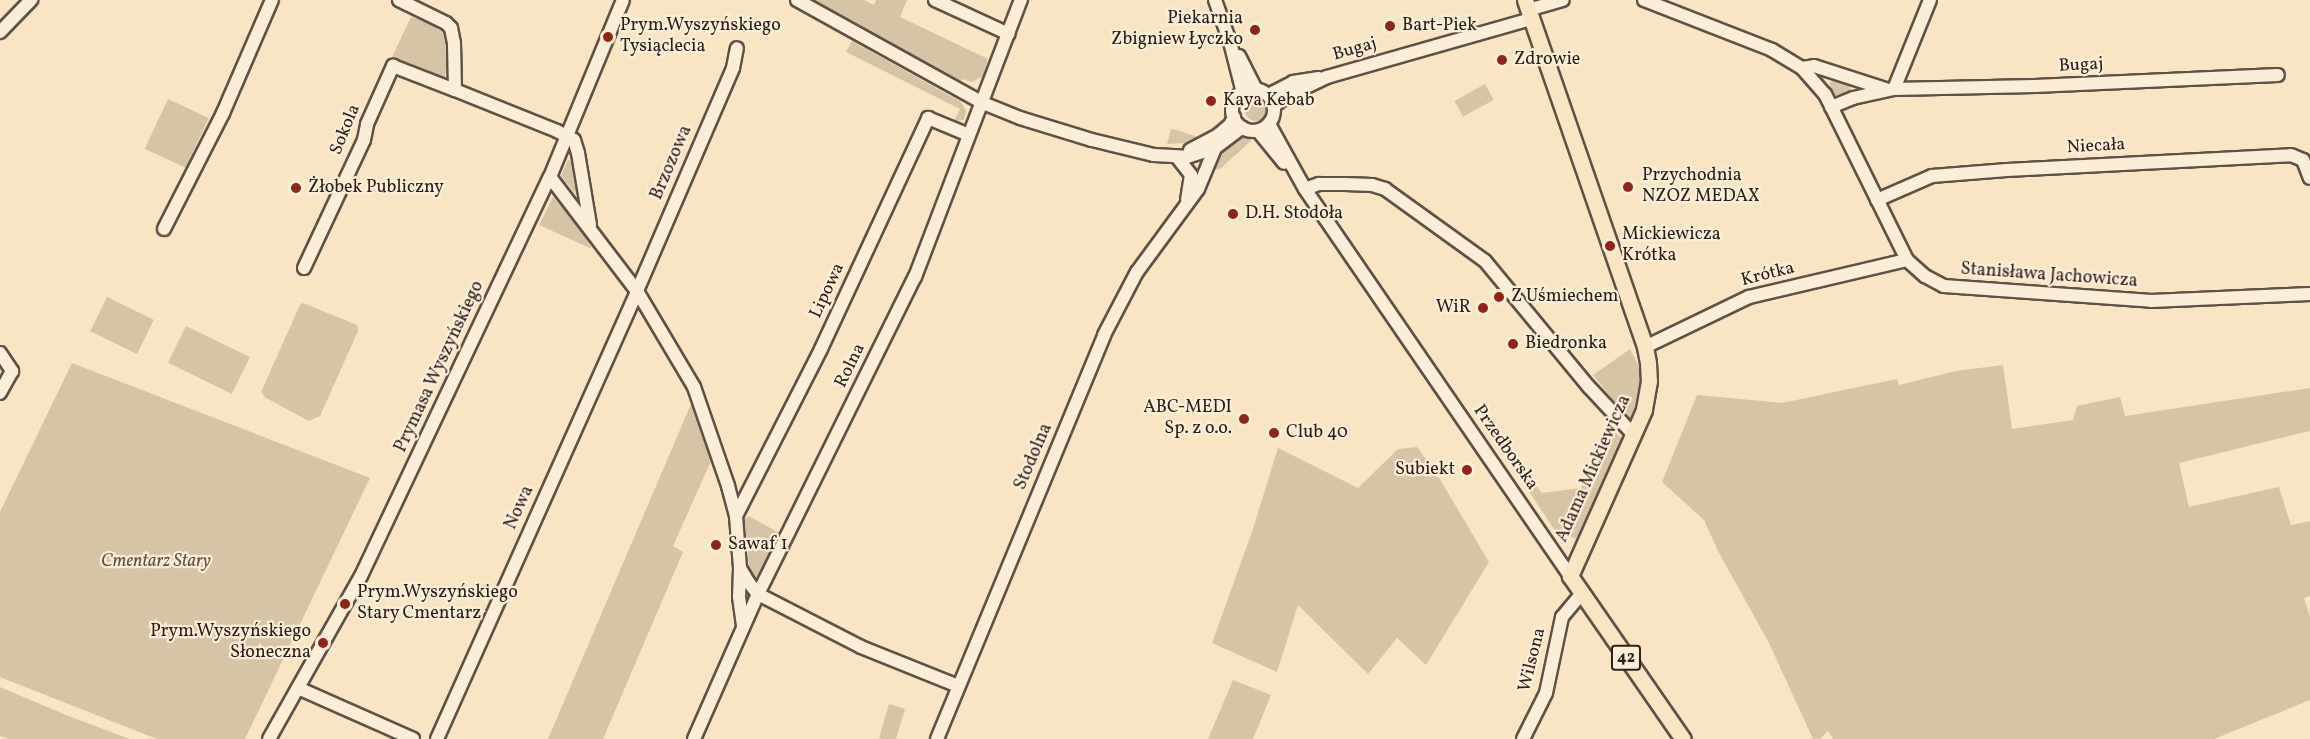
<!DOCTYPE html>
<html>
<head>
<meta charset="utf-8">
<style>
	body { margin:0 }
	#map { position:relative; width:2310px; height:739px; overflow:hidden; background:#f9e5c4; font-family:Vollkorn,serif }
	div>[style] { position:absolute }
	.green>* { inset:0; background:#d6c4a7; transform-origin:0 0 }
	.round { border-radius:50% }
	.roads { filter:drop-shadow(2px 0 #5f5145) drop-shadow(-2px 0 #5f5145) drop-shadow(0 2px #5f5145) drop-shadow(0 -2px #5f5145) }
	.minor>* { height:12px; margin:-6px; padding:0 6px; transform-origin:6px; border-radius:6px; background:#fbeed9 }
	.minor>.ring { margin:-6px; padding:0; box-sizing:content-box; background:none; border:12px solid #fbeed9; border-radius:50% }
	.major>* { height:15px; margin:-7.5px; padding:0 7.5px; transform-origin:7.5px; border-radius:7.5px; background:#f9e5c4 }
	.dots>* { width:16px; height:16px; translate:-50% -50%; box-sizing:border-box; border:3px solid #fbeed9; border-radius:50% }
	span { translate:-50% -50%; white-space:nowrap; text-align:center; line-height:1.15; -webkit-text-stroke:4.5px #fbeed9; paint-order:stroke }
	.shield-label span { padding:2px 4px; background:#fbeed9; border:2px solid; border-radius:4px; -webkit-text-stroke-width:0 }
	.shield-label { font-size:16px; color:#2c201b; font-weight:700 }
	.poi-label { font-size:18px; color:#2c201b }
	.right { translate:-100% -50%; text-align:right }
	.left { translate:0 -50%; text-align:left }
	.street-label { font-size:18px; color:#2c201b }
	.park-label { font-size:18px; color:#5f5145; font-style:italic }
</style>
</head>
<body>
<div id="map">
	<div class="green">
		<div style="clip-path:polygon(811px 0,864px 0,874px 5px,876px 0,907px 0,900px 17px,988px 59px,983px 76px,972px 82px,962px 79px,960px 83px)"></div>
		<div style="clip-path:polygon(411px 17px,433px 25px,449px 38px,445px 78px,440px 79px,403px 66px,403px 62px,392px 57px)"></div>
		<div style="clip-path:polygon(852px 41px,961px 102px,966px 111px,964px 120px,954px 121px,960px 109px,846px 52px)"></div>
		<div style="clip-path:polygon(1835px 80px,1850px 86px,1851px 92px,1835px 95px,1829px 83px)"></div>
		<div style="left:1485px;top:84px;width:18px;height:35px;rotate:61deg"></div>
		<div style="left:168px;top:99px;width:45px;height:55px;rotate:25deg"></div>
		<div class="round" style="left:1245px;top:99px;width:22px;height:22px"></div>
		<div style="clip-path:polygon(1171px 129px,1177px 130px,1198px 137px,1184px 143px,1167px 144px)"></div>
		<div style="clip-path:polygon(1242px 135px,1252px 135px,1264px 141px,1254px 138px,1220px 169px,1210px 170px,1215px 155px)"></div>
		<div style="clip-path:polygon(568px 160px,575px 161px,579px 198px,561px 176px)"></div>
		<div style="clip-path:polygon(553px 197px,579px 227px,592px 249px,539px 225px)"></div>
		<div style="left:107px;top:297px;width:52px;height:38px;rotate:26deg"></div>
		<div style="clip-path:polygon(303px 303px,357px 325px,358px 331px,320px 416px,309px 421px,266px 398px,261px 392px,300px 305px)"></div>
		<div style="left:186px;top:326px;width:71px;height:41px;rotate:26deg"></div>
		<div style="clip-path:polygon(1630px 349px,1641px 370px,1641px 385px,1632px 419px,1623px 413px,1593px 375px)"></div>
		<div style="clip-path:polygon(72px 363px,370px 478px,245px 739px,157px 739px,0 677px,0 512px)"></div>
		<div style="clip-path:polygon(2003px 365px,2012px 429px,2073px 420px,2077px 406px,2120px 397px,2125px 416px,2310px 388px,2310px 431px,2179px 463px,2189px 507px,2279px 487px,2291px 525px,2310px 521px,2310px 596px,2304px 598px,2310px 617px,2310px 700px,2214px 739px,1833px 739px,1828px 731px,1820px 739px,1813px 739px,1769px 643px,1718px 551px,1704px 520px,1662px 482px,1697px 395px,1782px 403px,1897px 379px,1899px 385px,1956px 371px)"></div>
		<div style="clip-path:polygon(691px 404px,712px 459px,673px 546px,683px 552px,603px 739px,548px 739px)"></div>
		<div style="clip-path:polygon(1615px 432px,1623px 439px,1576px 539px,1554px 529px,1528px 490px,1536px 485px,1542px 493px,1581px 488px,1603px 442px)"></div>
		<div style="clip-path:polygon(1417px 447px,1438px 476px,1489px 562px,1426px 665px,1397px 638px,1368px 674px,1298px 605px,1277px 672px,1212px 643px,1252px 532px,1278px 448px,1358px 488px,1398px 449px)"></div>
		<div style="clip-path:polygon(749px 516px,779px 533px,759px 578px,752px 577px,747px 566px,749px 566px,744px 520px)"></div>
		<div style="clip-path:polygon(1233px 680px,1271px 695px,1253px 739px,1208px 739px)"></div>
		<div style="clip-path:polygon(0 687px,66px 715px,130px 739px,8px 739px,0 736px)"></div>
		<div style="clip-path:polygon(889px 704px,905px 709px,896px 739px,883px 739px,879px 738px)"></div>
	</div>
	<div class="roads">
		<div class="minor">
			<div style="left:399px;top:0;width:52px;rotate:26.1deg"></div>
			<div style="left:446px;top:23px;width:7px;rotate:45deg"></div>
			<div style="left:451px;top:28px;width:15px;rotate:79deg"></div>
			<div style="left:454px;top:43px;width:47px;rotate:88.8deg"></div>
			<div style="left:455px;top:90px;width:110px;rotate:21.9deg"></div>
			<div style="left:557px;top:131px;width:19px;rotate:28deg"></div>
			<div style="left:574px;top:140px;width:14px;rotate:73deg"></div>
			<div style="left:578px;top:153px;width:73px;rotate:80.5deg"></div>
			<div style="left:797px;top:0;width:213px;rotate:29deg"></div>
			<div style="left:983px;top:103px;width:40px;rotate:22deg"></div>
			<div style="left:1020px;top:118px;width:75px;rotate:17deg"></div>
			<div style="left:1092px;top:140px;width:64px;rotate:13.6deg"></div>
			<div style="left:1154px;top:155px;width:33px;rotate:3deg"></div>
			<div style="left:1187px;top:157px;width:29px;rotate:-18deg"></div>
			<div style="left:1215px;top:148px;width:34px;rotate:-37deg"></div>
			<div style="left:935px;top:0;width:81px;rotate:24.7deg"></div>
			<div style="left:1215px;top:0;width:45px;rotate:70.3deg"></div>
			<div style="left:1230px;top:42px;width:53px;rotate:75.7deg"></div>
			<div style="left:1644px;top:0;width:137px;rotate:21.3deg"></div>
			<div style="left:1772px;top:50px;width:35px;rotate:31deg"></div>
			<div style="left:1802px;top:68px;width:35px;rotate:49deg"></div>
			<div style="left:1825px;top:94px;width:185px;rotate:63.7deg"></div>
			<div style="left:1907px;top:260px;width:24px;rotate:42deg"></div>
			<div style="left:1925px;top:276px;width:21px;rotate:28deg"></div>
			<div style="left:1944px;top:286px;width:208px;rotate:4.1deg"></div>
			<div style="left:2151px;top:301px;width:159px;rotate:-2.5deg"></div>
			<div style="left:1528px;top:10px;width:36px;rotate:-16deg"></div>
			<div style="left:0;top:32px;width:45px;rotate:-45.9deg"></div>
			<div style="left:1239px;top:56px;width:38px;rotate:63deg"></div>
			<div style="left:1802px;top:68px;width:12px;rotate:-9deg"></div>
			<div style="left:1814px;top:66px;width:75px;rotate:17.9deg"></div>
			<div style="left:1894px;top:89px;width:96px;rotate:-68deg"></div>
			<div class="ring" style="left:1232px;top:89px;width:30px;height:30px"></div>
			<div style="left:1268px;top:95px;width:28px;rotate:-27deg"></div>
			<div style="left:1293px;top:82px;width:26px;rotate:-9deg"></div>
			<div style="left:1274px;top:106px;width:14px;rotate:-39deg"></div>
			<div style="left:1285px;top:97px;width:47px;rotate:-25.5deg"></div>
			<div style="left:1327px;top:77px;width:212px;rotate:-15.9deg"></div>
			<div style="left:1831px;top:107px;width:24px;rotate:-22deg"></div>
			<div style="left:1853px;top:98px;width:42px;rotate:-12.4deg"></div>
			<div style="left:1894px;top:89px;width:141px;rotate:-1.2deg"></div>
			<div style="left:2035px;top:86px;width:243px;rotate:-2.6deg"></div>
			<div style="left:1269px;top:124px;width:74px;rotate:61deg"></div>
			<div style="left:1305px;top:189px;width:469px;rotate:55.6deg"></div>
			<div style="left:1258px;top:131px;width:41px;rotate:50.9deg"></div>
			<div style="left:1190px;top:150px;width:32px;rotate:-28deg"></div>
			<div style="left:1218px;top:135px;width:16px;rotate:-40deg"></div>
			<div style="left:1230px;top:125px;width:9px;rotate:-63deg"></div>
			<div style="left:1177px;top:157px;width:23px;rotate:52deg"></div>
			<div style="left:1191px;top:175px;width:25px;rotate:99deg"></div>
			<div style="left:550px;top:177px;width:143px;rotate:52.7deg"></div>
			<div style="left:637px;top:291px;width:112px;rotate:59.3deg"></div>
			<div style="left:694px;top:387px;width:105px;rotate:71deg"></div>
			<div style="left:728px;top:486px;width:31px;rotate:75deg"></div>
			<div style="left:736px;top:516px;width:52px;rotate:85.6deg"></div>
			<div style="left:740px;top:568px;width:17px;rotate:59deg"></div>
			<div style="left:749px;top:583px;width:14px;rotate:51deg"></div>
			<div style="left:758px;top:594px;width:116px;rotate:27.2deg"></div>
			<div style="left:861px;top:647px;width:105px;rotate:21.9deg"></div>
			<div style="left:1305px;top:189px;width:15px;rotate:-20deg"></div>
			<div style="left:1319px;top:184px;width:26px"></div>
			<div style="left:1345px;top:184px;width:27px;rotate:2deg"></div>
			<div style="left:1372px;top:185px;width:14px;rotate:17deg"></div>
			<div style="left:1385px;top:189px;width:123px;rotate:35.8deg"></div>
			<div style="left:1485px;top:261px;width:163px;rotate:50.5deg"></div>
			<div style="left:1589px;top:387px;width:64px;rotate:46.9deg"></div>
			<div style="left:1877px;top:200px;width:60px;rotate:-23.6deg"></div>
			<div style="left:1932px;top:176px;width:75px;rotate:-4.6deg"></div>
			<div style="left:2007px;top:170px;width:284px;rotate:-3deg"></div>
			<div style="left:2291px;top:155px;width:13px;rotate:23deg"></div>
			<div style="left:2303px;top:160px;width:19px;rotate:69deg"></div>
			<div style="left:164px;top:229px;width:130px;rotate:-63deg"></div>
			<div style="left:223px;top:113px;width:123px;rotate:-66.6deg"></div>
			<div style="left:304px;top:268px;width:141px;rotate:-64.9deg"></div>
			<div style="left:364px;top:140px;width:16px;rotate:-79deg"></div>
			<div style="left:367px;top:124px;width:64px;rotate:-65.9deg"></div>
			<div style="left:393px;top:66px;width:66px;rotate:21.2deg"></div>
			<div style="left:1645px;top:347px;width:115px;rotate:-25.7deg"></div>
			<div style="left:1749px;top:297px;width:162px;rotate:-13.2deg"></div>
			<div style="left:0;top:353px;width:22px;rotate:56deg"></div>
			<div style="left:12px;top:371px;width:25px;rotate:119deg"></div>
			<div style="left:736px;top:516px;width:187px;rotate:-63deg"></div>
			<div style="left:821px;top:349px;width:255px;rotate:-65.1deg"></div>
			<div style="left:928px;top:118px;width:44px;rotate:22.5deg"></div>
			<div style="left:740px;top:569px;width:28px;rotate:92deg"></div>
			<div style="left:739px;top:597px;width:30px;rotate:82deg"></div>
			<div style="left:298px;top:688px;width:126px;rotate:23.9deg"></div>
			<div style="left:269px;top:739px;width:187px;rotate:-60.6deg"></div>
			<div style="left:361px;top:576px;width:441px;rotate:-64.7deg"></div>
			<div style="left:550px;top:177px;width:191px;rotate:-67.6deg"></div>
			<div style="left:437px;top:739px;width:491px;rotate:-65.9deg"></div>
			<div style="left:637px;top:291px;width:243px;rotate:-66.7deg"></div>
			<div style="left:733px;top:68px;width:20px;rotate:-79deg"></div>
			<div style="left:694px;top:739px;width:158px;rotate:-66.2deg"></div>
			<div style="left:758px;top:594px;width:354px;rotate:-63.7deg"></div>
			<div style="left:915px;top:277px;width:297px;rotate:-69.1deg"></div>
			<div style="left:937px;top:739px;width:437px;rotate:-67.5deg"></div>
			<div style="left:1104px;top:335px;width:71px;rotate:-62.4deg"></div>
			<div style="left:1137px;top:272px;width:103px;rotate:-53.7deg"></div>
			<div style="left:1198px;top:189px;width:44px;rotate:-67.5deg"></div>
			<div style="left:1523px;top:739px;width:51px;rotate:-63.4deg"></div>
			<div style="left:1546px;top:693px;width:78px;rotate:-78.1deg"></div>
			<div style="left:1562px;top:617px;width:30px;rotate:-50deg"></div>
		</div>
		<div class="major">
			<div style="left:1525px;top:0;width:367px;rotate:70.9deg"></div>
			<div style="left:1645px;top:347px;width:16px;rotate:79deg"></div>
			<div style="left:1648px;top:363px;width:18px;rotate:87deg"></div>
			<div style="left:1649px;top:381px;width:29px;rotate:100deg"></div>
			<div style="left:1644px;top:410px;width:182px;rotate:114deg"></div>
			<div style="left:1570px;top:576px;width:198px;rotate:55.3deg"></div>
		</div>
	</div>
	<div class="dots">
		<div style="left:1390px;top:26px;background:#8f2418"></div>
		<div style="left:1255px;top:30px;background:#8f2418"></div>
		<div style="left:608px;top:37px;background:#8f2418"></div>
		<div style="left:1502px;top:60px;background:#8f2418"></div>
		<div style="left:1211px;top:101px;background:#8f2418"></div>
		<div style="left:1628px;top:187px;background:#8f2418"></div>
		<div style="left:296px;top:188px;background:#8f2418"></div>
		<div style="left:1233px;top:214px;background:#8f2418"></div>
		<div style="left:1610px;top:246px;background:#8f2418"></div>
		<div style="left:1499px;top:297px;background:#8f2418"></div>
		<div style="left:1483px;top:308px;background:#8f2418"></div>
		<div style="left:1513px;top:344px;background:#8f2418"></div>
		<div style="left:1244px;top:419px;background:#8f2418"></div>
		<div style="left:1274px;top:433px;background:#8f2418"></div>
		<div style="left:1467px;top:470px;background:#8f2418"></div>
		<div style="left:716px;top:545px;background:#8f2418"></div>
		<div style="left:345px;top:604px;background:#8f2418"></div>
		<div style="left:323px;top:643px;background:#8f2418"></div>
	</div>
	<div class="shield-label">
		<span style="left:1626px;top:658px">42</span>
	</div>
	<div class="poi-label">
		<span class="right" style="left:1243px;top:30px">Piekarnia<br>Zbigniew Łyczko</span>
		<span class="left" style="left:1402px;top:26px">Bart-Piek</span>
		<span class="left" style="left:620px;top:37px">Prym.Wyszyńskiego<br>Tysiąclecia</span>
		<span class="left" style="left:1514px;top:60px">Zdrowie</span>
		<span class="left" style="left:1223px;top:101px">Kaya Kebab</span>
		<span class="left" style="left:1642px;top:187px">Przychodnia<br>NZOZ MEDAX</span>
		<span class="left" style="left:308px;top:188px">Żłobek Publiczny</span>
		<span class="left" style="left:1245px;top:214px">D.H. Stodoła</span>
		<span class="left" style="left:1622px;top:246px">Mickiewicza<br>Krótka</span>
		<span class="left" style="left:1511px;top:297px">Z Uśmiechem</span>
		<span class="right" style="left:1471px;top:308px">WiR</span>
		<span class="left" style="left:1525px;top:344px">Biedronka</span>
		<span class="right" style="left:1232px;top:419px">ABC-MEDI<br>Sp. z o.o.</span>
		<span class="left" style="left:1286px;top:433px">Club 40</span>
		<span class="right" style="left:1455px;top:470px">Subiekt</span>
		<span class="left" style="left:728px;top:545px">Sawaf 1</span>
		<span class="left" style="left:357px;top:604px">Prym.Wyszyńskiego<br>Stary Cmentarz</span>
		<span class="right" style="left:311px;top:643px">Prym.Wyszyńskiego<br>Słoneczna</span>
	</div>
	<div class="street-label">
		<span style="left:1355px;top:50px;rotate:-16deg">Bugaj</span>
		<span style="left:2081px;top:66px;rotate:-3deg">Bugaj</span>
		<span style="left:346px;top:130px;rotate:-68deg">Sokola</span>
		<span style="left:2096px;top:147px;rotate:-3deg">Niecała</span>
		<span style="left:672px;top:163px;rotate:-67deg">Brzozowa</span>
		<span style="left:1768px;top:275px;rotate:-14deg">Krótka</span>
		<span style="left:2049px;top:276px;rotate:4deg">Stanisława Jachowicza</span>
		<span style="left:828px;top:291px;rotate:-65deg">Lipowa</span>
		<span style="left:851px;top:366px;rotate:-64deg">Rolna</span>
		<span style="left:440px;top:367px;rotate:-65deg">Prymasa Wyszyńskiego</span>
		<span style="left:1505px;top:448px;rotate:55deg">Przedborska</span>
		<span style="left:1034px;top:457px;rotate:-67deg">Stodolna</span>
		<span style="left:1594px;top:469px;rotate:-66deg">Adama Mickiewicza</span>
		<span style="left:520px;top:508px;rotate:-66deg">Nowa</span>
		<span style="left:1533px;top:660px;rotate:-76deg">Wilsona</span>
	</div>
	<div class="park-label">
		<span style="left:156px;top:562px">Cmentarz Stary</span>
	</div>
</div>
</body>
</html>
